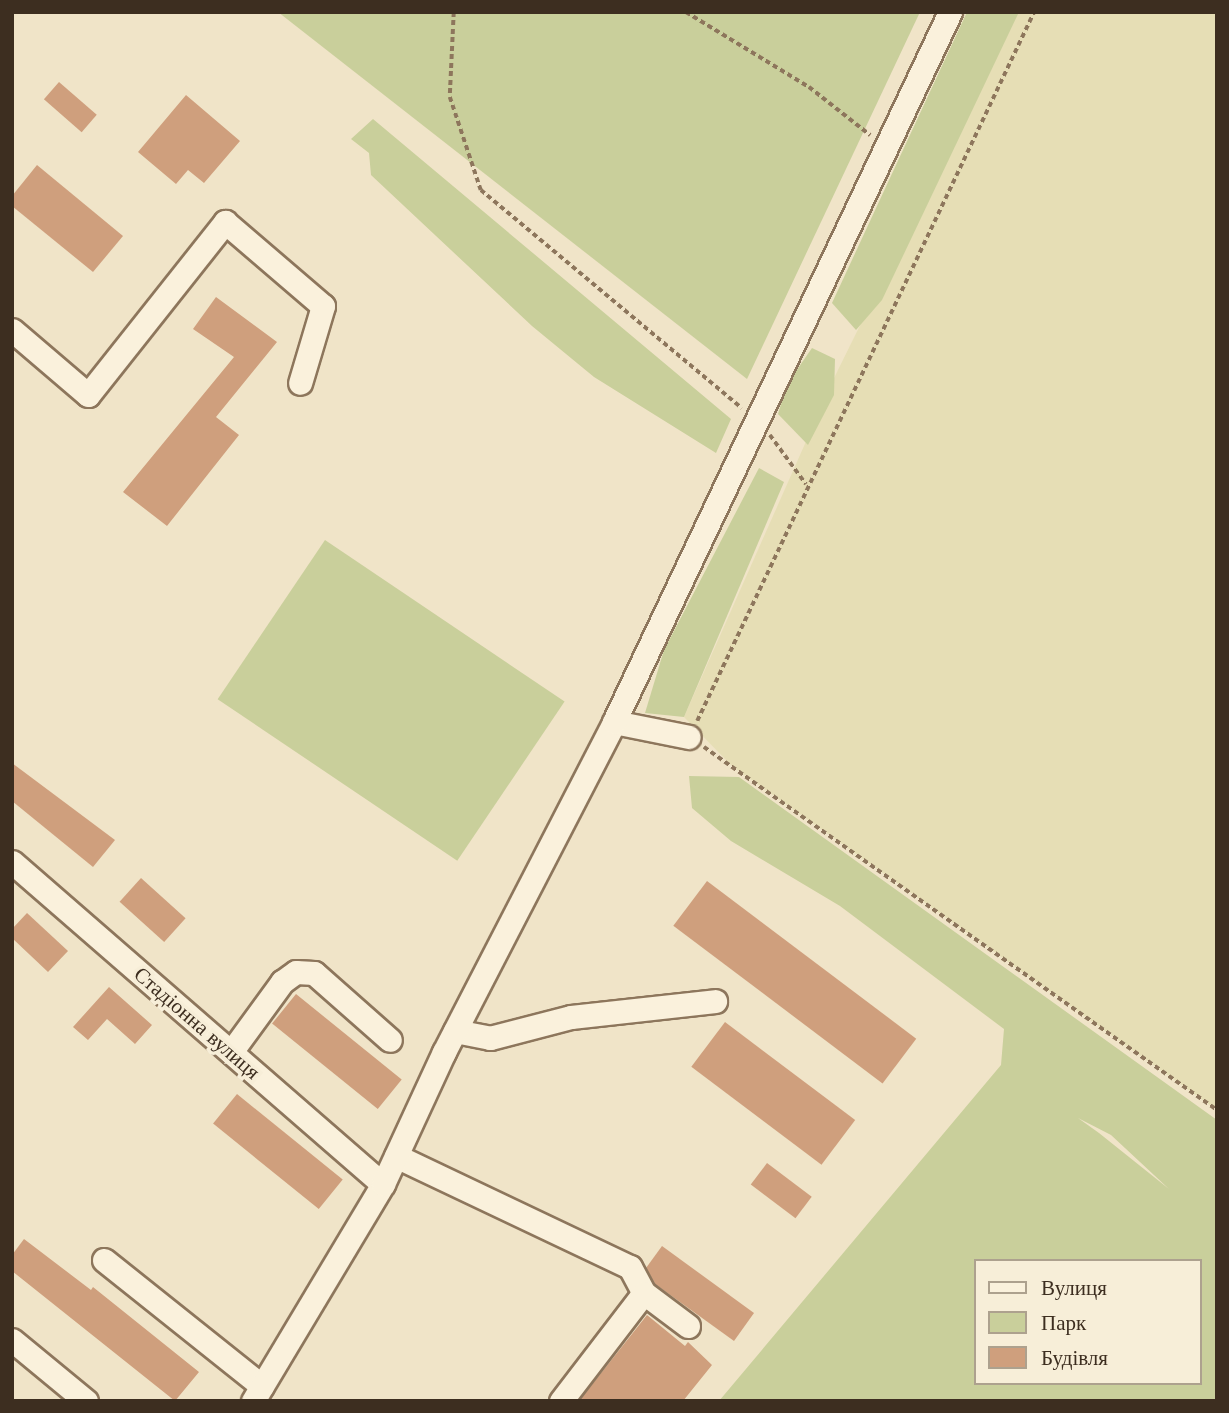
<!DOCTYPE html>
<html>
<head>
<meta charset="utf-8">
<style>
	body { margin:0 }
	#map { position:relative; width:1229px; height:1413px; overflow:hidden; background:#f0e4c8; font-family:"Libre Baskerville",serif }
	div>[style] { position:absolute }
	.farmland>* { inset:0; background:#e6deb5 }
	.green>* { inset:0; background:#c9cf9b; transform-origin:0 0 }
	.building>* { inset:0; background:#cf9f7d; transform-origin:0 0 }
	.path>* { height:3.5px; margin-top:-1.75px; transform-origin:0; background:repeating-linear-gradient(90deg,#8d765c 0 5px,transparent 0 8.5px) }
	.roads { filter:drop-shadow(2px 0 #8d765c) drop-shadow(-2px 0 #8d765c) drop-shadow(0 2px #8d765c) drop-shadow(0 -2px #8d765c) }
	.minor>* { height:23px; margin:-11.5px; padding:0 11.5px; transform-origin:11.5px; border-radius:11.5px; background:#faf1dc }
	span { translate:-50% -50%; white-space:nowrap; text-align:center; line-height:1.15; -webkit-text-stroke:7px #f7eed8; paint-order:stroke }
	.street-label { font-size:21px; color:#3d2e20 }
	.frame { position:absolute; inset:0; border:14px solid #3d2e20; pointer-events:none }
	.legend { position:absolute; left:974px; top:1259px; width:228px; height:126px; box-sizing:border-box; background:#f7eed8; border:2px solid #ada18e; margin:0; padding:9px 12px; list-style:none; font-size:21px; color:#3d2e20 }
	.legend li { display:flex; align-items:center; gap:14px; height:35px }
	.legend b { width:35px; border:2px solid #ada18e }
</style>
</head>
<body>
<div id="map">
	<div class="farmland">
		<div style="clip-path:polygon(1015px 12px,1217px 12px,1217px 1110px,732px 766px,684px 717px,835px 376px)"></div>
	</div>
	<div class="green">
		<div style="clip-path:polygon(278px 12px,920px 12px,747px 379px)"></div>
		<div style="clip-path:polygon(967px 12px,1019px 12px,882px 300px,856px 330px,832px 303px)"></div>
		<div style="clip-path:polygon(373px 119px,731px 419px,716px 453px,594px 377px,532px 326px,371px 175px,369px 153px,351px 139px)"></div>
		<div style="clip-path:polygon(812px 348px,835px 359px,834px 395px,808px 445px,778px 414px,787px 384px)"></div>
		<div style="clip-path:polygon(759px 468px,784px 482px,684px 717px,645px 713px,664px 650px)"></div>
		<div style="left:325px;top:540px;width:289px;height:192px;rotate:34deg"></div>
		<div style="clip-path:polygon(evenodd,689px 776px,739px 777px,1217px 1120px,1217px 1401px,719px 1401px,1001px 1065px,1004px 1029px,840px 906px,731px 841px,692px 808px,689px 776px,1078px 1118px,1111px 1135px,1169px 1189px,1099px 1133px,1078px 1118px,689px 776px,975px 1261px,1199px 1261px,1199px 1383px,975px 1383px,975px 1261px)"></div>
	</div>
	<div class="building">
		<div style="left:59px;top:82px;width:50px;height:23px;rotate:41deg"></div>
		<div style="clip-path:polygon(186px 95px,240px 141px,204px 183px,188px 170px,176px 184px,138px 152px)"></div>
		<div style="clip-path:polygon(37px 165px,123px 236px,93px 272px,12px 206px,12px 196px)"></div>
		<div style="clip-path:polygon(216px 297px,277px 342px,216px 417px,239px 435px,167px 526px,123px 492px,234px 357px,193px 329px)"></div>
		<div style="clip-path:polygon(12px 763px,115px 840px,93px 867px,12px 801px)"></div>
		<div style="left:141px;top:878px;width:60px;height:32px;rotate:42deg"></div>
		<div style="left:707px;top:881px;width:262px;height:56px;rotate:37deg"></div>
		<div style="clip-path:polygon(27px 913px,68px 951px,48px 972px,12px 938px,12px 929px)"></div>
		<div style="clip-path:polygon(109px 987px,152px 1025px,135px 1044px,107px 1019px,88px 1040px,73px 1027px)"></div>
		<div style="left:296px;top:994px;width:136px;height:38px;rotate:39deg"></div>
		<div style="left:725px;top:1022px;width:163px;height:56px;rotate:37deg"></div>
		<div style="left:237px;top:1094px;width:136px;height:38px;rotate:39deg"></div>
		<div style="left:767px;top:1163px;width:56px;height:27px;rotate:37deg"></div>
		<div style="clip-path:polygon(24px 1239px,91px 1290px,93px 1287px,199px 1372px,175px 1401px,12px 1271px,12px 1255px)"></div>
		<div style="clip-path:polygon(662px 1246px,754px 1313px,734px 1341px,655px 1284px,646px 1268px)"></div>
		<div style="clip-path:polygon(647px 1315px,685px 1346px,688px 1342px,712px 1365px,683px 1401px,579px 1401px)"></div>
	</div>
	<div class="path">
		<div style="left:454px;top:12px;width:85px;rotate:92.7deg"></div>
		<div style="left:450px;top:97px;width:98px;rotate:71.6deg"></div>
		<div style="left:481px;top:190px;width:340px;rotate:39.9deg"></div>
		<div style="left:686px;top:12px;width:144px;rotate:31.4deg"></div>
		<div style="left:809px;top:87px;width:78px;rotate:38.2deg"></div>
		<div style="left:770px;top:435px;width:61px;rotate:53.7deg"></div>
		<div style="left:697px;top:721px;width:785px;rotate:-64.58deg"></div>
		<div style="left:704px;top:747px;width:628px;rotate:35.28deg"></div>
	</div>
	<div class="roads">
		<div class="minor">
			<div style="left:12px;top:330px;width:100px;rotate:40.5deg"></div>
			<div style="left:88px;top:395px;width:221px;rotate:-51.6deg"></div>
			<div style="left:225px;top:222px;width:129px;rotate:40.6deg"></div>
			<div style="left:323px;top:306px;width:80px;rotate:106.6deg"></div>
			<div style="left:614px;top:722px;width:76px;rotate:11.3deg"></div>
			<div style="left:12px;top:862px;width:491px;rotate:41deg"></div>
			<div style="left:455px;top:1031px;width:36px;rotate:11deg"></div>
			<div style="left:490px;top:1038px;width:84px;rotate:-14.5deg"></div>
			<div style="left:571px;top:1017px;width:145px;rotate:-6.3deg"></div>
			<div style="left:231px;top:1052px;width:87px;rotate:-53.9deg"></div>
			<div style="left:282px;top:982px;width:17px;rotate:-36deg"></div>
			<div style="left:296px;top:972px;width:18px;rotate:3deg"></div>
			<div style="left:314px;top:973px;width:101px;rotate:41.4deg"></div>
			<div style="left:396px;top:1156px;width:259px;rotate:25.4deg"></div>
			<div style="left:630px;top:1267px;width:30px;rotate:62deg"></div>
			<div style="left:104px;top:1260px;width:202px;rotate:38.6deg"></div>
			<div style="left:12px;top:1340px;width:96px;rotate:39.5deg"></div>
			<div style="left:253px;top:1401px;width:253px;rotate:-59.1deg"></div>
			<div style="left:383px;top:1184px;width:145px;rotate:-65.2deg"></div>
			<div style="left:444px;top:1052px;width:371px;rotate:-62.7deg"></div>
			<div style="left:614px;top:722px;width:785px;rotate:-64.67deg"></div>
			<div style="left:561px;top:1401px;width:136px;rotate:-52.5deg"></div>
			<div style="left:644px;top:1293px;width:55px;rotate:36.9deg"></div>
		</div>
	</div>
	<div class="street-label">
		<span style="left:197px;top:1023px;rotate:41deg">Стадіонна вулиця</span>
	</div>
	<div class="frame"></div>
	<ul class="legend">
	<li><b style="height:9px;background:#faf1dc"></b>Вулиця</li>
	<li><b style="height:19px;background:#c9cf9b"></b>Парк</li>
	<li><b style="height:19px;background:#cf9f7d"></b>Будівля</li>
	</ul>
</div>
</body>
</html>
